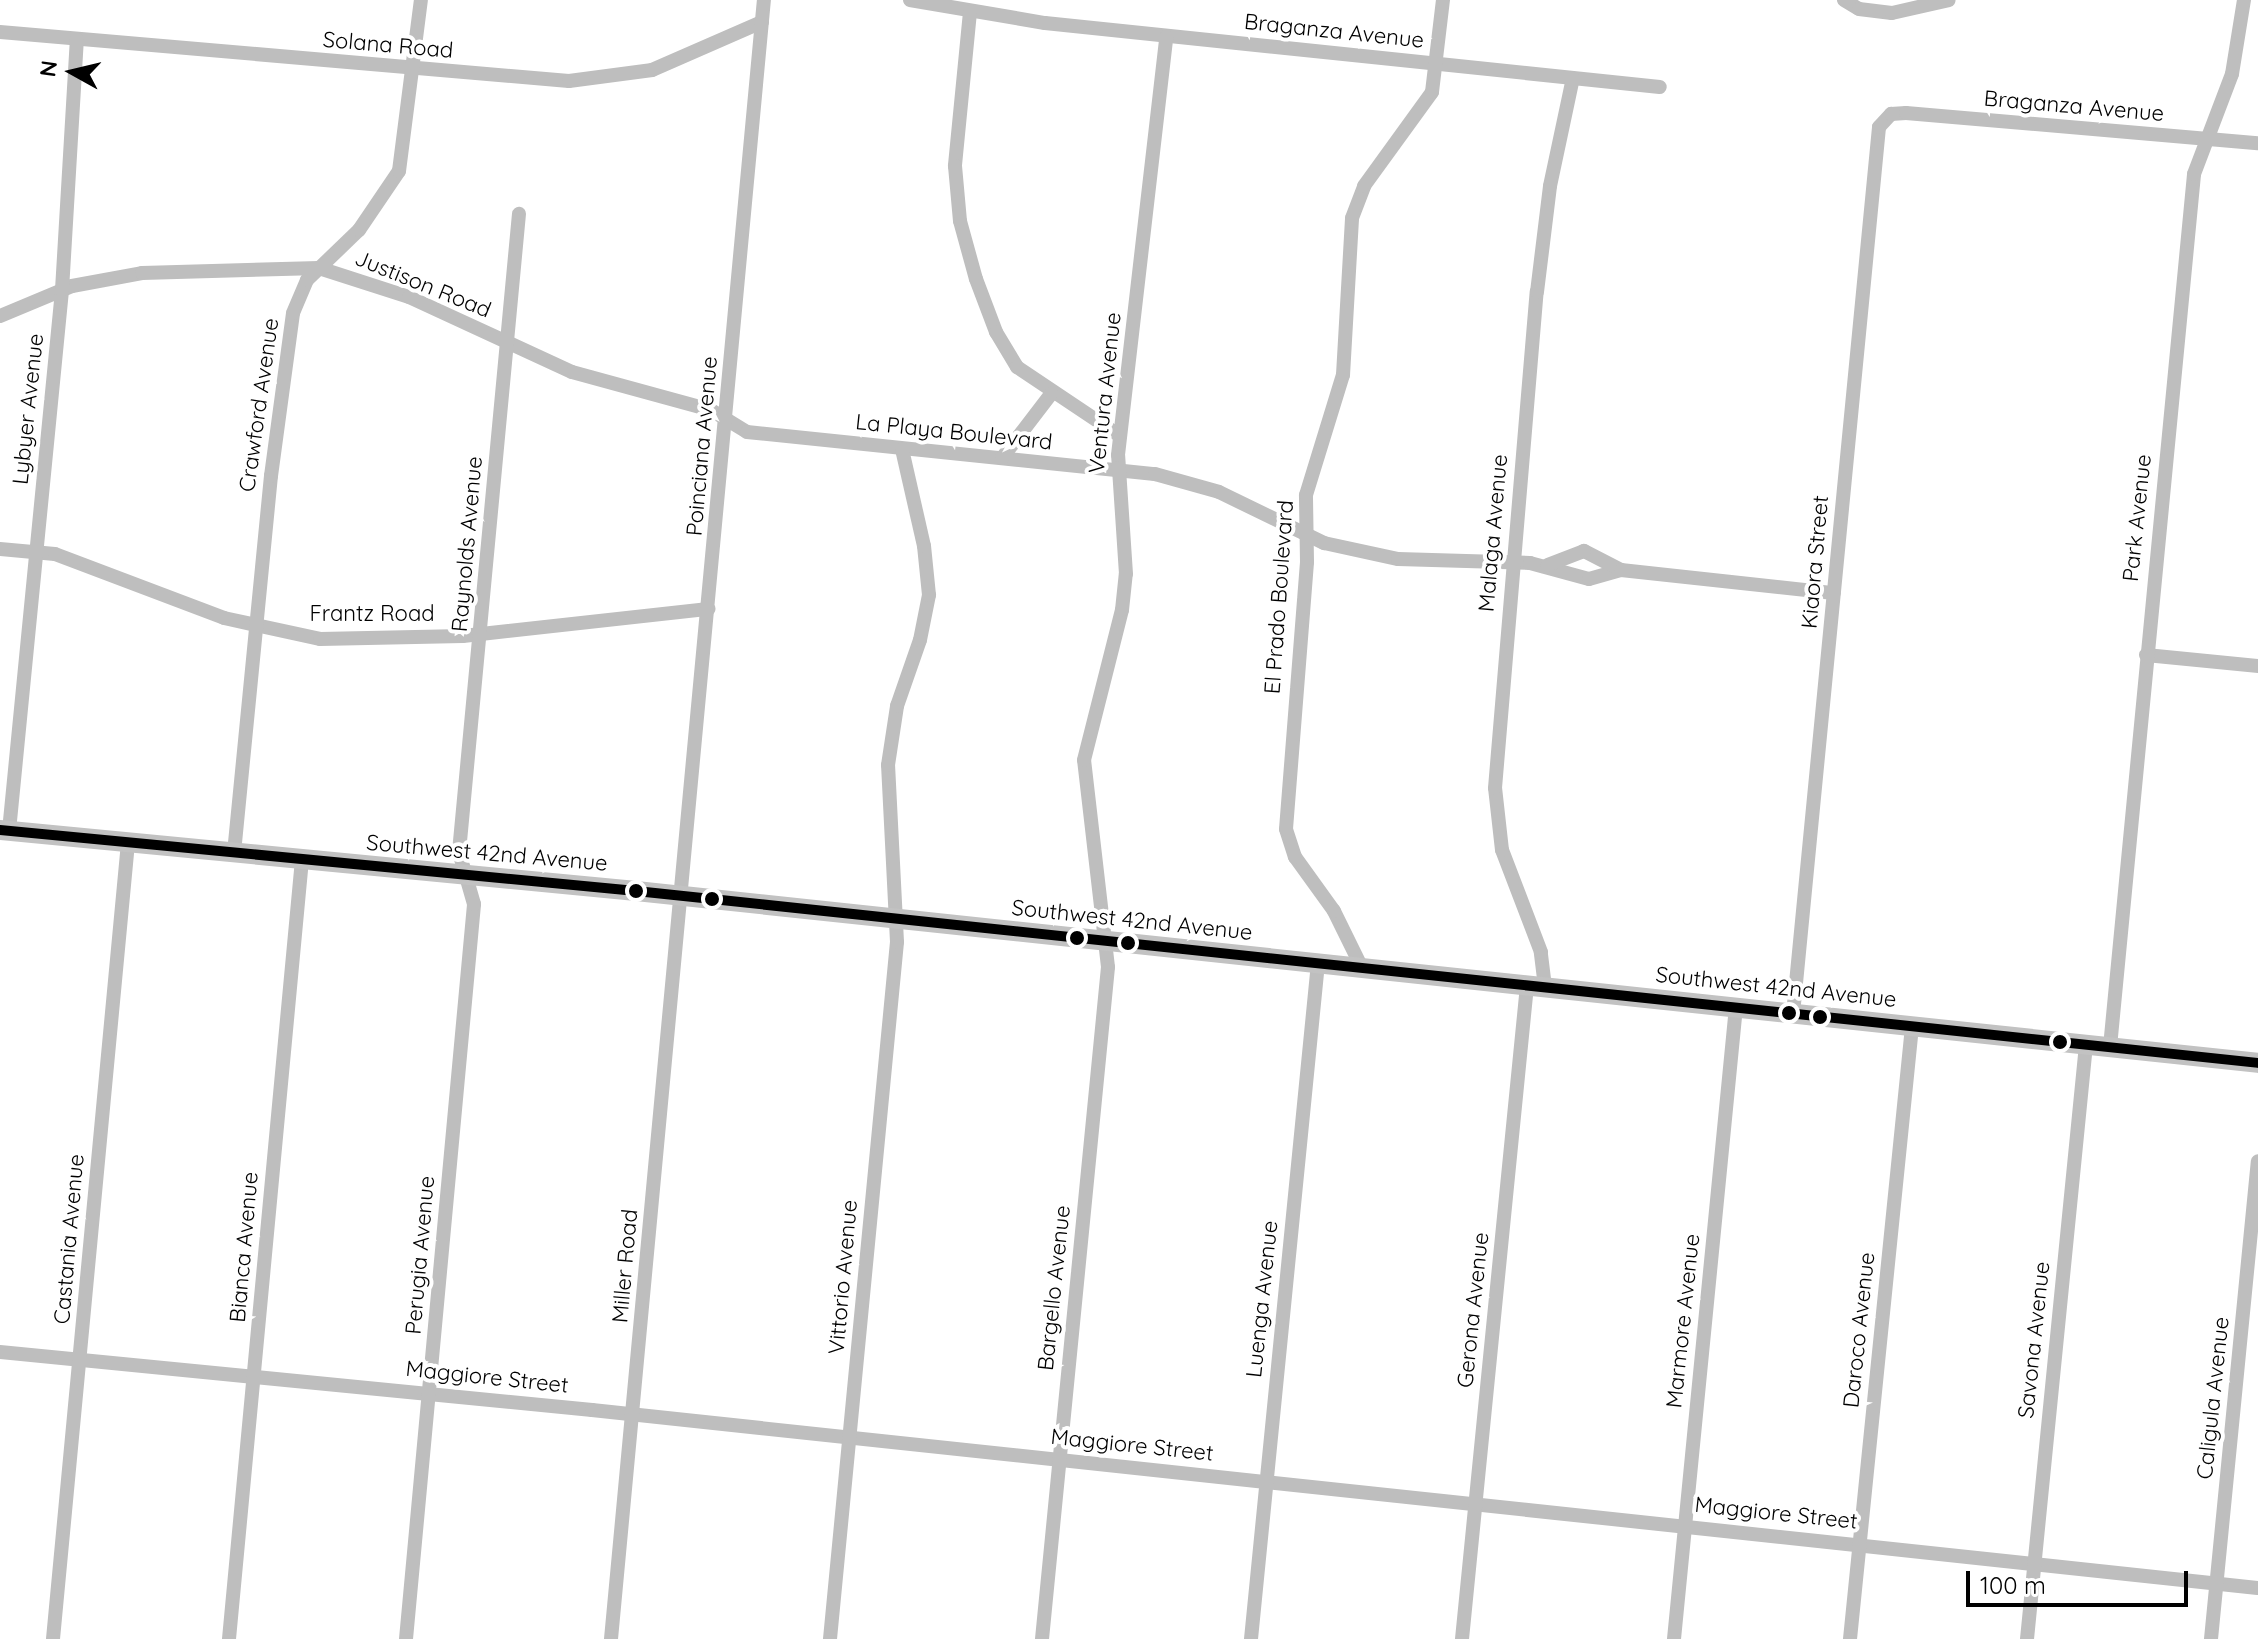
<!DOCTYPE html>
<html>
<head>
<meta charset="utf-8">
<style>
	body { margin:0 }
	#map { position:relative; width:2258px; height:1639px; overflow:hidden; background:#fff; font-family:Quicksand,sans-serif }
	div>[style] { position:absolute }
	.minor>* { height:14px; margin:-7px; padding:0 7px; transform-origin:7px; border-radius:7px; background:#bebebe }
	.secondary>* { height:20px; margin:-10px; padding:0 10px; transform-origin:10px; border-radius:10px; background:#c2c2c2 }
	.bus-1>* { height:10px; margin:-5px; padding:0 5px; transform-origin:5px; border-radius:5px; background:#000 }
	.dots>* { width:22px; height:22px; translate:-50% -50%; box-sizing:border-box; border:4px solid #fff; border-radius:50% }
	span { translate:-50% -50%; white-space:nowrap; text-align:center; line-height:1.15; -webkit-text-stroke:8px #fff; paint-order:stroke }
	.street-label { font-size:22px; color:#000 }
	.north { position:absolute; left:32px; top:32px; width:80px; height:80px; -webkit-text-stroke:6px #fff; paint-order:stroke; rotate:278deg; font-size:22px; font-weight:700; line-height:32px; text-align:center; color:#000 }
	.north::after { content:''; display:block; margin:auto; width:28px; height:36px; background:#000; clip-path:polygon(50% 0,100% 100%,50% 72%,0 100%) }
	.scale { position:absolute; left:1966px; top:1571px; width:222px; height:36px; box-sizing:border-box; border:4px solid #000; border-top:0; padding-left:10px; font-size:24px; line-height:28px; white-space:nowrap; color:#000; -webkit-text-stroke:6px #fff; paint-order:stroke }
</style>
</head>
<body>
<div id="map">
	<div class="minor">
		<div style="left:910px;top:0;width:137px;rotate:9.7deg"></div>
		<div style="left:1045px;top:23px;width:618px;rotate:5.94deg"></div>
		<div style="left:1844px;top:0;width:17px;rotate:31deg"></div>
		<div style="left:1859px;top:9px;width:33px;rotate:7deg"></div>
		<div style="left:1892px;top:13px;width:58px;rotate:-12.8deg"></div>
		<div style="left:970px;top:12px;width:155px;rotate:95.6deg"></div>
		<div style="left:955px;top:166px;width:55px;rotate:84.8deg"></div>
		<div style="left:960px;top:221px;width:60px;rotate:74.6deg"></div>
		<div style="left:976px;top:279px;width:57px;rotate:69.3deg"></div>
		<div style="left:996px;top:332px;width:41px;rotate:59deg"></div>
		<div style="left:1017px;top:367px;width:124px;rotate:33.8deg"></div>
		<div style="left:0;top:32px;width:571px;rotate:4.92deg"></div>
		<div style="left:569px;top:81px;width:84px;rotate:-7.5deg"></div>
		<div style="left:652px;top:70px;width:120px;rotate:-23.6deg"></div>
		<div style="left:0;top:316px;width:78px;rotate:-22.6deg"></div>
		<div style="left:72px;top:286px;width:71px;rotate:-10.5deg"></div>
		<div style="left:142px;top:273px;width:177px;rotate:-1.6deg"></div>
		<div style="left:319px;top:268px;width:95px;rotate:17.9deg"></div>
		<div style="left:409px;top:297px;width:179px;rotate:24.7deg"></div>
		<div style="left:572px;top:372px;width:144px;rotate:15.3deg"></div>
		<div style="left:711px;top:410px;width:42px;rotate:31.4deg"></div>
		<div style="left:747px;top:432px;width:410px;rotate:5.9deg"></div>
		<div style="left:1155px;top:474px;width:66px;rotate:15.7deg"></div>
		<div style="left:1219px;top:492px;width:117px;rotate:25.9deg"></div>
		<div style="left:1324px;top:543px;width:76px;rotate:12.2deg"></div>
		<div style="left:1398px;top:559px;width:132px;rotate:1.7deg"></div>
		<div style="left:1530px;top:563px;width:61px;rotate:15.2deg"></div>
		<div style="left:1589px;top:579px;width:33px;rotate:-16deg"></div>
		<div style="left:1621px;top:570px;width:42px;rotate:-152.8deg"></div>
		<div style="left:1584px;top:551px;width:39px;rotate:159deg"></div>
		<div style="left:1002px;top:458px;width:81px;rotate:-52.6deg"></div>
		<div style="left:0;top:549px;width:55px;rotate:5.2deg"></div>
		<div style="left:55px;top:554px;width:181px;rotate:20.7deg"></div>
		<div style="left:224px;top:618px;width:98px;rotate:12.3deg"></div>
		<div style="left:320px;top:639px;width:143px;rotate:-1.2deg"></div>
		<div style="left:463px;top:636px;width:247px;rotate:-6.3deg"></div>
		<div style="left:1621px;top:570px;width:214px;rotate:6.2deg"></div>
		<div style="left:2146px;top:655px;width:113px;rotate:5.6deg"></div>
		<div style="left:9px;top:831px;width:544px;rotate:-84.4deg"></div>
		<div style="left:62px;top:290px;width:251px;rotate:-86.6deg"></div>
		<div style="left:234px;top:853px;width:379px;rotate:-84.4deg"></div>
		<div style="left:271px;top:476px;width:164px;rotate:-82.3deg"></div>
		<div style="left:293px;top:313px;width:36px;rotate:-67deg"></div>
		<div style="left:307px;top:280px;width:72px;rotate:-43.9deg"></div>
		<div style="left:359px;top:230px;width:71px;rotate:-55.9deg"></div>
		<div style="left:399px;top:171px;width:172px;rotate:-82.7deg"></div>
		<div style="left:1362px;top:968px;width:64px;rotate:-116.2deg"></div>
		<div style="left:1334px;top:911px;width:67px;rotate:-125.8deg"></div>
		<div style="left:1295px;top:857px;width:29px;rotate:-108deg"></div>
		<div style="left:1286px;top:829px;width:268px;rotate:-85.5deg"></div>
		<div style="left:1307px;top:562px;width:67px;rotate:-90.9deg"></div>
		<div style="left:1306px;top:495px;width:126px;rotate:-72.9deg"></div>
		<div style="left:1343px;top:375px;width:157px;rotate:-86.7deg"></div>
		<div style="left:1352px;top:218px;width:34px;rotate:-69deg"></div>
		<div style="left:1364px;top:186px;width:116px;rotate:-54.1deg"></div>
		<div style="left:1432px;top:92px;width:93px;rotate:-83.2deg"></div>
		<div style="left:1545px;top:987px;width:35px;rotate:-97deg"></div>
		<div style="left:1541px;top:952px;width:109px;rotate:-110.9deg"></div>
		<div style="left:1502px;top:850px;width:62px;rotate:-96.4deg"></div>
		<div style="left:1495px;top:788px;width:498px;rotate:-85.2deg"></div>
		<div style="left:1537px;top:292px;width:107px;rotate:-83deg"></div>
		<div style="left:1550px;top:186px;width:110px;rotate:-78deg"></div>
		<div style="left:1793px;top:1014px;width:891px;rotate:-84.46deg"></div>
		<div style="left:1879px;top:127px;width:18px;rotate:-47deg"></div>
		<div style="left:1891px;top:114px;width:15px;rotate:-4deg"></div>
		<div style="left:1906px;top:113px;width:353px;rotate:4.9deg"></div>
		<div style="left:2110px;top:1047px;width:877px;rotate:-84.5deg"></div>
		<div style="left:2194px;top:174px;width:107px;rotate:-69.2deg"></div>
		<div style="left:2232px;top:74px;width:75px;rotate:-80.8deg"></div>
		<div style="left:0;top:1352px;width:595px;rotate:5.6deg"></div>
		<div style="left:592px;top:1410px;width:1675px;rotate:6.1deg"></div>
		<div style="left:53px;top:1639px;width:800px;rotate:-84.62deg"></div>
		<div style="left:229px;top:1639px;width:782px;rotate:-84.65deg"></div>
		<div style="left:406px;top:1639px;width:738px;rotate:-84.71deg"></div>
		<div style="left:474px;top:904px;width:54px;rotate:-106.1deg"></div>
		<div style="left:459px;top:852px;width:641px;rotate:-84.63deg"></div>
		<div style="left:611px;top:1639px;width:1646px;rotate:-84.67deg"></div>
		<div style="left:830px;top:1639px;width:700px;rotate:-84.51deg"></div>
		<div style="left:897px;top:942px;width:177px;rotate:-92.9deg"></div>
		<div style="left:888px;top:765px;width:60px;rotate:-81.3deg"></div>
		<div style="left:897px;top:706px;width:70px;rotate:-70.8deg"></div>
		<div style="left:920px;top:640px;width:46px;rotate:-78.7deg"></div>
		<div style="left:929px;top:595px;width:49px;rotate:-95.8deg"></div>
		<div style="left:924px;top:546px;width:99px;rotate:-102.8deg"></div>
		<div style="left:1042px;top:1639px;width:675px;rotate:-84.39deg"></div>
		<div style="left:1108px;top:967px;width:208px;rotate:-96.6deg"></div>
		<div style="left:1084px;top:760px;width:155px;rotate:-75.8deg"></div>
		<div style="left:1122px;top:610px;width:36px;rotate:-84deg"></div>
		<div style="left:1126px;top:574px;width:119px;rotate:-93.8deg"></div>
		<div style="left:1118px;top:455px;width:421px;rotate:-83.4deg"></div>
		<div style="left:1251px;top:1639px;width:679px;rotate:-84.34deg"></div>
		<div style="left:1462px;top:1639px;width:657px;rotate:-84.32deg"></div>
		<div style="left:1674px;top:1639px;width:635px;rotate:-84.4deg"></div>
		<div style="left:1850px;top:1639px;width:616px;rotate:-84.22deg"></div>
		<div style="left:2027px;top:1639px;width:597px;rotate:-84.33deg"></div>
		<div style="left:2211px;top:1639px;width:480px;rotate:-84.4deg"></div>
	</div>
	<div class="secondary">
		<div style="left:0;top:830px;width:639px;rotate:5.48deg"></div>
		<div style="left:636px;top:891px;width:1631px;rotate:6.05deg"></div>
	</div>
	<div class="bus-1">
		<div style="left:0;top:830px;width:639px;rotate:5.48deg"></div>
		<div style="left:636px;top:891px;width:1631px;rotate:6.05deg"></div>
	</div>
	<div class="dots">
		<div style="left:636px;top:891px;background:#000"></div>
		<div style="left:712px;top:899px;background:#000"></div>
		<div style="left:1077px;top:938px;background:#000"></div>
		<div style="left:1128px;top:943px;background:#000"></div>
		<div style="left:1789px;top:1013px;background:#000"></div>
		<div style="left:1820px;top:1017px;background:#000"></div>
		<div style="left:2060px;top:1042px;background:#000"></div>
	</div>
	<div class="street-label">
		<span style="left:1334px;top:31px;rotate:6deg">Braganza Avenue</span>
		<span style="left:388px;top:45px;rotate:5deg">Solana Road</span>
		<span style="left:2074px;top:106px;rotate:5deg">Braganza Avenue</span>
		<span style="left:423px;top:284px;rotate:22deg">Justison Road</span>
		<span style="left:1105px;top:393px;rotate:-84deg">Ventura Avenue</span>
		<span style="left:259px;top:405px;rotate:-82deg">Crawford Avenue</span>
		<span style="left:28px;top:409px;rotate:-84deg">Lybyer Avenue</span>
		<span style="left:954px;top:432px;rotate:6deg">La Playa Boulevard</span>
		<span style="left:702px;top:446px;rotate:-85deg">Poinciana Avenue</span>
		<span style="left:2137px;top:518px;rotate:-84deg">Park Avenue</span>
		<span style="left:1493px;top:533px;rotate:-85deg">Malaga Avenue</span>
		<span style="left:467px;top:544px;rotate:-85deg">Raynolds Avenue</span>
		<span style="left:1815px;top:562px;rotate:-85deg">Kiaora Street</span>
		<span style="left:1279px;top:597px;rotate:-86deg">El Prado Boulevard</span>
		<span style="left:372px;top:614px">Frantz Road</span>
		<span style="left:487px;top:853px;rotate:5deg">Southwest 42nd Avenue</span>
		<span style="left:1132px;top:920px;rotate:6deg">Southwest 42nd Avenue</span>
		<span style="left:1776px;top:987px;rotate:6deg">Southwest 42nd Avenue</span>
		<span style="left:69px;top:1239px;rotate:-85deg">Castania Avenue</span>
		<span style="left:244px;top:1247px;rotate:-85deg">Bianca Avenue</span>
		<span style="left:420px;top:1255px;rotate:-85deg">Perugia Avenue</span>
		<span style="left:625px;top:1266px;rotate:-85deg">Miller Road</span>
		<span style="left:843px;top:1277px;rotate:-85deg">Vittorio Avenue</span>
		<span style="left:1054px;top:1288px;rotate:-84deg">Bargello Avenue</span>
		<span style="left:1262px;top:1299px;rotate:-84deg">Luenga Avenue</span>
		<span style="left:1473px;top:1310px;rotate:-84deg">Gerona Avenue</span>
		<span style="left:1683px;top:1321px;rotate:-84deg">Marmore Avenue</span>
		<span style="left:1859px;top:1330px;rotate:-84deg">Daroco Avenue</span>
		<span style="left:2034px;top:1340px;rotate:-84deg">Savona Avenue</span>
		<span style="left:487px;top:1377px;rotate:6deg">Maggiore Street</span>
		<span style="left:2213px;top:1398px;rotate:-84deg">Caligula Avenue</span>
		<span style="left:1132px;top:1445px;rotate:6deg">Maggiore Street</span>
		<span style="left:1776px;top:1513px;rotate:6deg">Maggiore Street</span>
	</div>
	<div class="north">N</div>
	<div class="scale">100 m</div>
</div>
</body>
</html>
